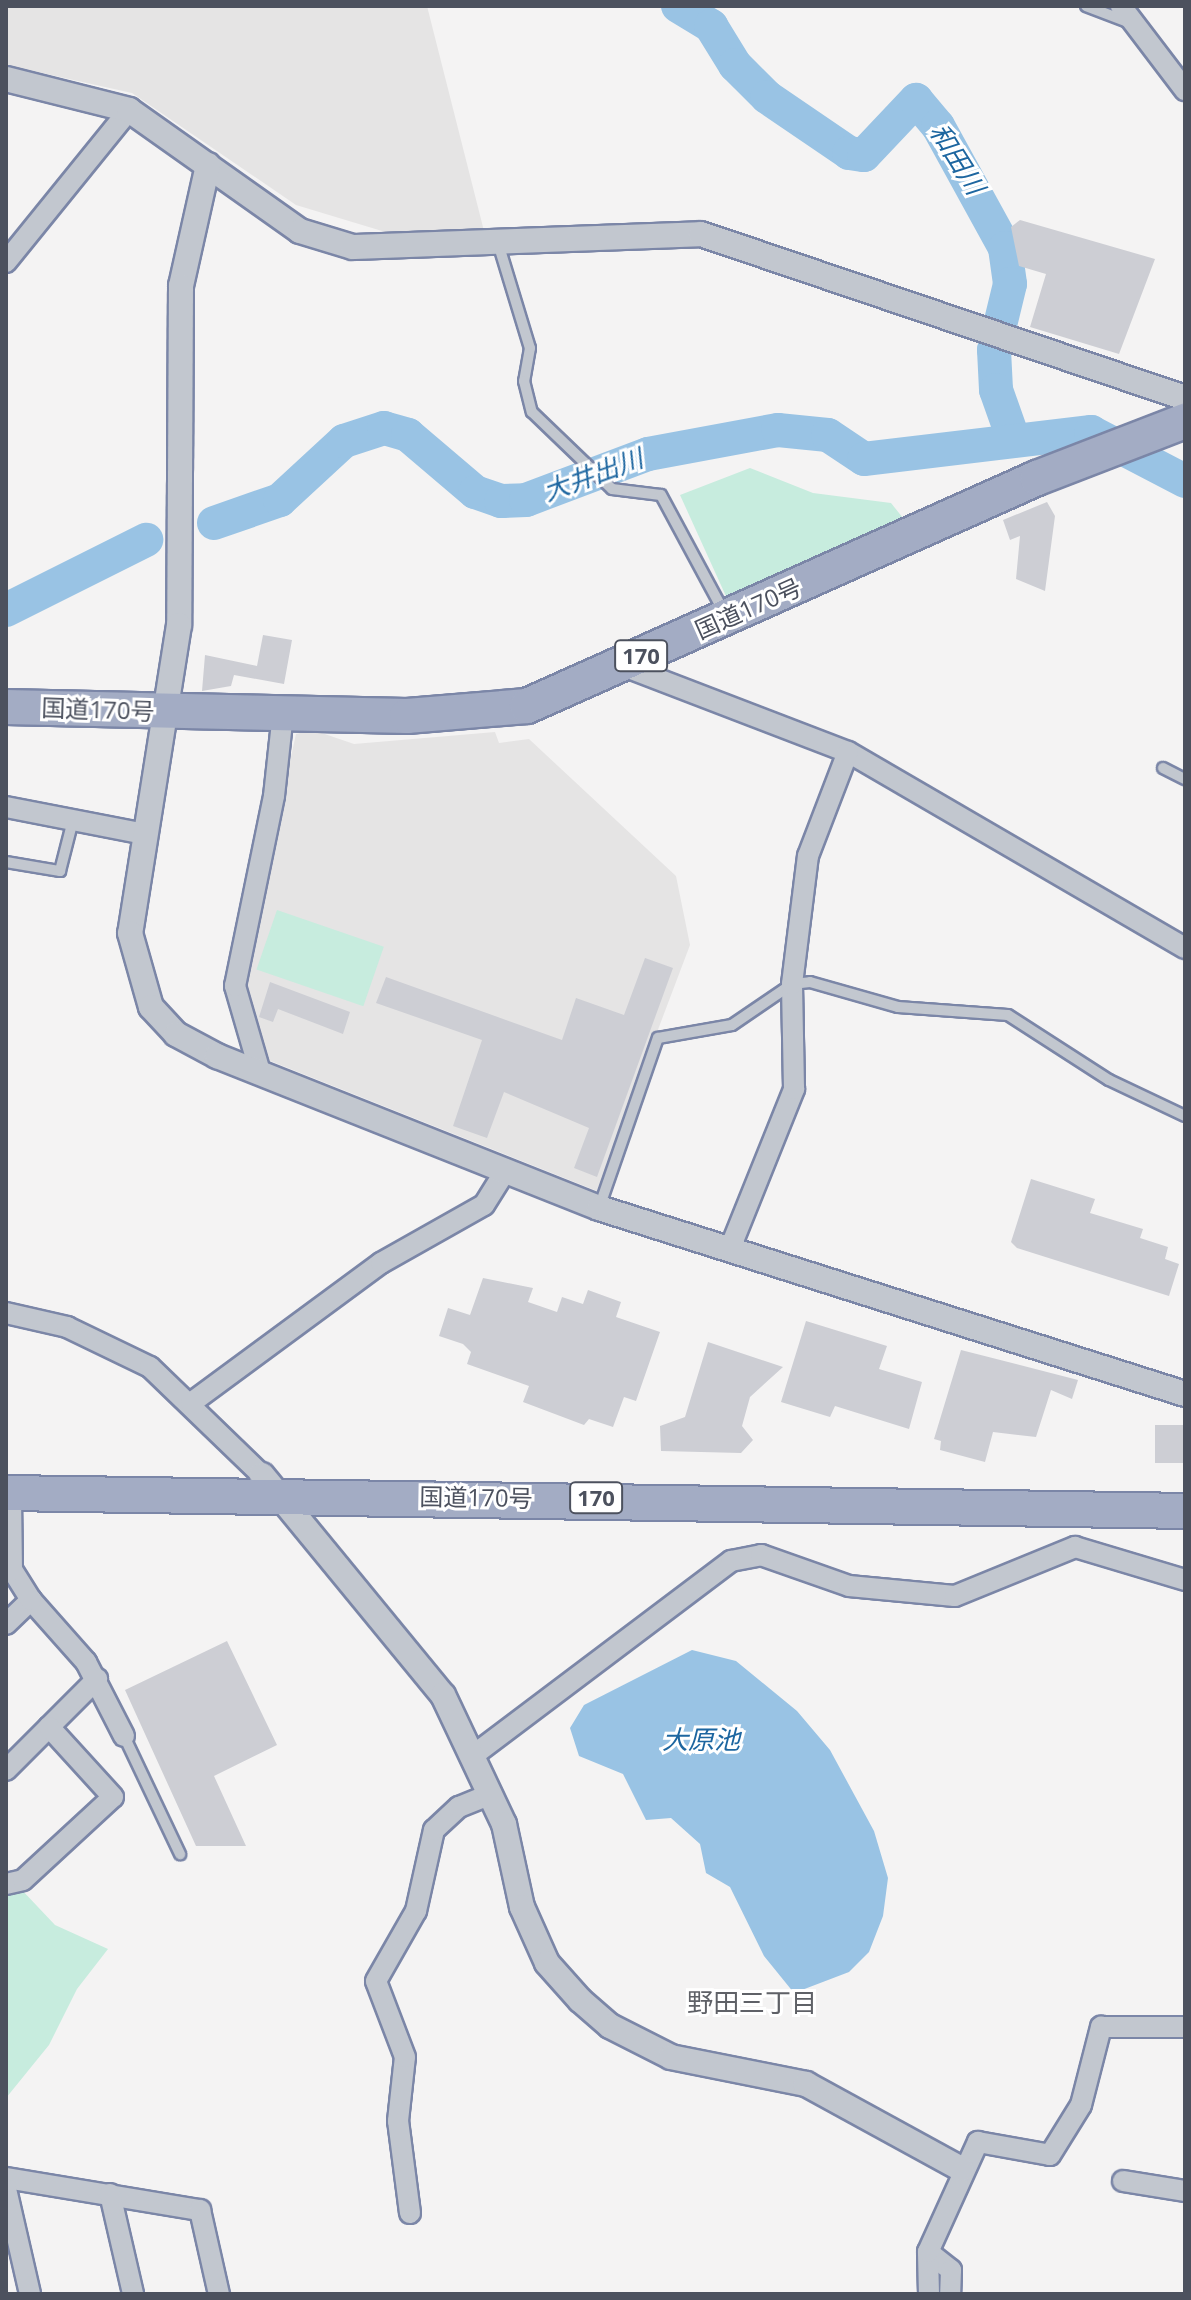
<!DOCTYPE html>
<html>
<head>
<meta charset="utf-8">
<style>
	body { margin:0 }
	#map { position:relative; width:1191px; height:2300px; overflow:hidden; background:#f4f3f3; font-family:"Open Sans","Noto Sans JP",sans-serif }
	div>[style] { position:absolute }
	.education>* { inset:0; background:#e5e4e4 }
	.green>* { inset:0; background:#c7ecde; transform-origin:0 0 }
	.water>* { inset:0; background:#99c3e4 }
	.river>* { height:34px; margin:-17px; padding:0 17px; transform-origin:17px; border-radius:17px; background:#99c3e4 }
	.building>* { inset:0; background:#cdced4; transform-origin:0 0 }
	.roads { filter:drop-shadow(2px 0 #7b86a7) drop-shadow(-2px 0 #7b86a7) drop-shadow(0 2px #7b86a7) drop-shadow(0 -2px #7b86a7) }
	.service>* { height:10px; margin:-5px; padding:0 5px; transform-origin:5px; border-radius:5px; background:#c2c7cf }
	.minor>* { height:20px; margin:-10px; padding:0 10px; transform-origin:10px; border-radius:10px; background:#c2c7cf }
	.tertiary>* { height:24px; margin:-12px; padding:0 12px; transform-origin:12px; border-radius:12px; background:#c2c7cf }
	.trunk>* { height:34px; margin:-17px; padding:0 17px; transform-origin:17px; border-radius:17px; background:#a3acc4 }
	span { translate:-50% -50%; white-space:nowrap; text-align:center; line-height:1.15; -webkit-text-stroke:6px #fff; paint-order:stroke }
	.shield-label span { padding:2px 6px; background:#fff; border:2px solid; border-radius:6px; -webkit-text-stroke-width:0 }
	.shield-label { font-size:22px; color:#4c515e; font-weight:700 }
	.street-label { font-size:24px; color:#4c515e }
	.water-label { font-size:26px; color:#1d66a0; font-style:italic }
	.neighbourhood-label { font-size:26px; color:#5f6167 }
	.frame { position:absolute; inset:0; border:8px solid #4c515e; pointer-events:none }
</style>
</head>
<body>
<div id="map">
	<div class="education">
		<div style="clip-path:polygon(6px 6px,427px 6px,484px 231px,392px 234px,296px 205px,132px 93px,6px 65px)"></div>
		<div style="clip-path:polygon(313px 730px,354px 744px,495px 732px,499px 743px,529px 739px,676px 876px,690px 945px,597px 1191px,263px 1058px,239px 994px,296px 734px)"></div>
	</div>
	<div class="green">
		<div style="clip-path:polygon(750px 468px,813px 493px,891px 503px,907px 523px,730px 605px,680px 495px)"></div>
		<div style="left:277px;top:910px;width:113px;height:63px;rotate:19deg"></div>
		<div style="clip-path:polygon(20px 1888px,55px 1925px,108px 1949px,77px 1989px,49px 2045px,6px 2098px,6px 1891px)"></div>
	</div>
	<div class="water">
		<div style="clip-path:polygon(692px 1650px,736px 1661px,797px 1711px,830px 1750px,874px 1831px,888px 1878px,883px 1916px,869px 1952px,849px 1972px,794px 1993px,764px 1956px,730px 1887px,706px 1873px,700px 1844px,671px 1818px,646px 1820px,623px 1774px,579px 1756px,570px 1728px,584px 1705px)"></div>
	</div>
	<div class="river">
		<div style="left:678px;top:6px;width:39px;rotate:31deg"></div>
		<div style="left:711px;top:26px;width:46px;rotate:58.4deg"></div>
		<div style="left:735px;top:65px;width:45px;rotate:45deg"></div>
		<div style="left:767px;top:97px;width:99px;rotate:34.3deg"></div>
		<div style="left:849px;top:153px;width:15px;rotate:8deg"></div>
		<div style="left:864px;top:155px;width:76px;rotate:-46.6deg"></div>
		<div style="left:916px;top:100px;width:34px;rotate:50deg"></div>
		<div style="left:938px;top:126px;width:139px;rotate:61.2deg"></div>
		<div style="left:1005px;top:248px;width:36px;rotate:82deg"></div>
		<div style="left:1010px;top:284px;width:68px;rotate:103.6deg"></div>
		<div style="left:994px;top:350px;width:40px;rotate:87.1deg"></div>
		<div style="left:996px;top:390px;width:51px;rotate:70.5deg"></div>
		<div style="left:214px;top:523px;width:70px;rotate:-19.2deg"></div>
		<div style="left:280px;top:500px;width:87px;rotate:-42.7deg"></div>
		<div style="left:344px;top:441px;width:42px;rotate:-18deg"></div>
		<div style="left:384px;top:428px;width:25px;rotate:16deg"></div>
		<div style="left:408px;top:435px;width:88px;rotate:40.4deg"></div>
		<div style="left:475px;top:492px;width:28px;rotate:19deg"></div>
		<div style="left:501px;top:501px;width:25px;rotate:-2deg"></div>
		<div style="left:526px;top:500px;width:130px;rotate:-20.7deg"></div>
		<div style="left:648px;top:454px;width:132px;rotate:-10.5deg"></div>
		<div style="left:778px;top:430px;width:50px;rotate:5.7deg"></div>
		<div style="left:828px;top:435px;width:43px;rotate:33.7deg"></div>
		<div style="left:864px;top:459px;width:229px;rotate:-6.8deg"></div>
		<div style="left:1091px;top:432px;width:106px;rotate:27.5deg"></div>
		<div style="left:6px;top:610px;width:157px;rotate:-26.6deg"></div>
	</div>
	<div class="building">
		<div style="clip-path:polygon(1020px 220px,1155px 259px,1119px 354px,1030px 327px,1046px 274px,1019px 266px,1011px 227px)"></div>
		<div style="clip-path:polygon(1047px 502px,1055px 516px,1045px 591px,1016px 579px,1020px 536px,1010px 540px,1003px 520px)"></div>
		<div style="clip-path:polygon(263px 635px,292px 640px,284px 684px,234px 675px,231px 686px,202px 691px,205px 655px,257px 666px)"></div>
		<div style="clip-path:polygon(645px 958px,673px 968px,597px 1177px,574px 1168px,589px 1128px,504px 1092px,487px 1138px,453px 1126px,482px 1040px,376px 1003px,386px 977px,562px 1040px,576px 998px,624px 1015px)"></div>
		<div style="clip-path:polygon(270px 982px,350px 1012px,343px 1034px,278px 1009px,273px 1022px,259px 1017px)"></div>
		<div style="clip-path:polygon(1031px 1179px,1095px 1199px,1090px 1213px,1143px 1229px,1140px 1238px,1168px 1247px,1165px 1259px,1179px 1264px,1169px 1296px,1017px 1248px,1011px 1242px)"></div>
		<div style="clip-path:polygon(483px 1278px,533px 1288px,528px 1302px,557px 1312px,562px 1297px,583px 1304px,588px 1290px,621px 1302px,616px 1317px,660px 1332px,636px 1401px,624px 1397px,613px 1427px,589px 1419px,584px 1425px,523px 1402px,529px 1386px,467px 1364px,471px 1352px,463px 1344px,439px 1336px,448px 1308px,470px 1315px)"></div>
		<div style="clip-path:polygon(806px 1321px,887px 1346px,879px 1369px,922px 1382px,909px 1429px,835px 1406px,830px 1417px,781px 1402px)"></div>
		<div style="clip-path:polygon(708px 1342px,783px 1367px,750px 1397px,742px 1426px,753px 1440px,741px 1453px,661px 1451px,660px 1426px,685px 1417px)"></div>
		<div style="clip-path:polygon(961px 1350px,1078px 1380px,1072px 1399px,1051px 1390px,1036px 1437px,993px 1432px,985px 1462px,940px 1450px,941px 1441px,934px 1439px)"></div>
		<div style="left:1155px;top:1425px;width:30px;height:38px"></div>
		<div style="clip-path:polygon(227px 1641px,277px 1745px,214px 1776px,246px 1846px,196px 1846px,125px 1690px)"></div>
	</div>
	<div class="roads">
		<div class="service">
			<div style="left:1086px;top:6px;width:45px;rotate:20.9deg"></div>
			<div style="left:498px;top:243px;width:110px;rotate:73.1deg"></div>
			<div style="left:530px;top:348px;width:34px;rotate:100deg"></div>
			<div style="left:524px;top:381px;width:32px;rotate:76deg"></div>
			<div style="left:532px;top:412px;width:111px;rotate:43.9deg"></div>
			<div style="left:612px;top:489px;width:49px;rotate:7deg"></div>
			<div style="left:661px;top:495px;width:133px;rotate:61.7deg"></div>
			<div style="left:1163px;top:768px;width:25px;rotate:27deg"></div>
			<div style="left:6px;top:862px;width:55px;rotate:9.5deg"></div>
			<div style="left:60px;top:871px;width:53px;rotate:-75.7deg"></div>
			<div style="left:599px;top:1208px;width:180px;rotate:-70.9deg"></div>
			<div style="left:658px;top:1038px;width:75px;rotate:-10deg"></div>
			<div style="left:732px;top:1025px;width:73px;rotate:-34.3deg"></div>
			<div style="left:792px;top:984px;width:18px;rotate:-6deg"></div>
			<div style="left:810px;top:982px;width:91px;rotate:15.9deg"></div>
			<div style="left:898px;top:1007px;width:110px;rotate:4.2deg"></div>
			<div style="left:1008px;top:1015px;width:120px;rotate:32.8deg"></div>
			<div style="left:1109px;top:1080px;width:84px;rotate:25.3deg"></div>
			<div style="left:124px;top:1736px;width:131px;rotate:64.6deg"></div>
		</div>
		<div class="minor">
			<div style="left:1121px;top:6px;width:106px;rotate:52.7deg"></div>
			<div style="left:6px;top:262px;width:196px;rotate:-51deg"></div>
			<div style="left:621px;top:665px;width:243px;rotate:21deg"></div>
			<div style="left:848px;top:752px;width:390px;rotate:30.2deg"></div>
			<div style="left:6px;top:807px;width:142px;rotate:11deg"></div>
			<div style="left:260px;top:1072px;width:90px;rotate:-106.2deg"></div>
			<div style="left:235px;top:986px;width:194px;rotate:-78.4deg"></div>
			<div style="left:274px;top:796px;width:83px;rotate:-83.8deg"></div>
			<div style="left:729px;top:1251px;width:175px;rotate:-68.1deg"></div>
			<div style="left:794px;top:1089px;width:105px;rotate:-91.1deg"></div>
			<div style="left:792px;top:984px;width:129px;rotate:-82.9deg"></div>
			<div style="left:808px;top:856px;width:111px;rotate:-69deg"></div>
			<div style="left:6px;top:1313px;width:63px;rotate:12.9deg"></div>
			<div style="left:67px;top:1327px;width:92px;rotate:25.7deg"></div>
			<div style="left:150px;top:1367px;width:156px;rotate:44deg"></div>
			<div style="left:191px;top:1403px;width:236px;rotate:-36.4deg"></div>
			<div style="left:381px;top:1263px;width:118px;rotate:-29.4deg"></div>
			<div style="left:484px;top:1205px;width:40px;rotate:-58deg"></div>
			<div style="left:31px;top:1600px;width:83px;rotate:48.4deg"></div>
			<div style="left:86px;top:1662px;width:83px;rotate:62.8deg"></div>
			<div style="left:6px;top:1624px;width:35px;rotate:-44deg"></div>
			<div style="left:31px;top:1600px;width:36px;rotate:-122deg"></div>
			<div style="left:12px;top:1570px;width:76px;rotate:-90.8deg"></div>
			<div style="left:475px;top:1754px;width:321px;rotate:-37deg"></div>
			<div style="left:731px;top:1561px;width:31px;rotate:-11deg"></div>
			<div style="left:761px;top:1555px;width:93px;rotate:19.4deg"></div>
			<div style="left:849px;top:1586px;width:106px;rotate:5.4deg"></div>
			<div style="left:955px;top:1596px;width:130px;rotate:-22.2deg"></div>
			<div style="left:1075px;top:1547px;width:115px;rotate:16.7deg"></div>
			<div style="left:6px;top:1770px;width:129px;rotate:-45deg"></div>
			<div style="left:6px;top:1884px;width:17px;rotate:-13deg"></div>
			<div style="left:23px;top:1880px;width:122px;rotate:-42.7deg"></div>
			<div style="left:113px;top:1797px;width:95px;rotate:-132.4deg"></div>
			<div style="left:6px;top:2178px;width:197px;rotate:9.4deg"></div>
			<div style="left:200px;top:2210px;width:86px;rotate:77.3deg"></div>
			<div style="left:1123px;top:2181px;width:63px;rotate:9.2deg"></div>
			<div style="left:6px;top:2189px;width:108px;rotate:77.1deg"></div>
			<div style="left:110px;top:2194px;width:103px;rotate:77deg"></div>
			<div style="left:410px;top:2213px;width:93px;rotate:-97.4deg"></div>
			<div style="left:398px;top:2121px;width:64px;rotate:-83.8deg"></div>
			<div style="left:405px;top:2057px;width:81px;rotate:-110.9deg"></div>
			<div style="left:376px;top:1981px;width:81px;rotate:-60.3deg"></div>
			<div style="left:416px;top:1911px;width:83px;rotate:-77.5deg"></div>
			<div style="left:434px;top:1830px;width:34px;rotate:-43deg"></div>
			<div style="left:459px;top:1807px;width:35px;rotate:-22deg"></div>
			<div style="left:928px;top:2252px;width:29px;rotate:38deg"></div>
			<div style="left:951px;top:2270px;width:24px;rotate:92deg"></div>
			<div style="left:929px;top:2294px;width:42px;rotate:-91.4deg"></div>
			<div style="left:928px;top:2252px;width:121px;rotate:-65.6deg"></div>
			<div style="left:978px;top:2142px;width:73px;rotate:10.2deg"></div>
			<div style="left:1050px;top:2155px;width:59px;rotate:-58.2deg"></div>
			<div style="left:1081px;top:2105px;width:81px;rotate:-75.6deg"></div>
			<div style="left:1101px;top:2027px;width:84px"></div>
		</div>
		<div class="tertiary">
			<div style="left:6px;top:79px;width:127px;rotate:14.1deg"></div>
			<div style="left:129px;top:110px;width:209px;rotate:35.3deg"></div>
			<div style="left:300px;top:231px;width:55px;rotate:16.8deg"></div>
			<div style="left:353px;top:247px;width:348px;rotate:-2.1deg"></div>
			<div style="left:701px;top:234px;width:511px;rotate:18.72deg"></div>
			<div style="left:208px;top:165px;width:124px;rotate:102.6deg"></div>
			<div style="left:181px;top:286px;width:339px;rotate:90.3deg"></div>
			<div style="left:179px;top:625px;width:312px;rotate:99deg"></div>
			<div style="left:130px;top:933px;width:77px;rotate:74.2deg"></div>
			<div style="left:151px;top:1007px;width:37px;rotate:47deg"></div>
			<div style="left:176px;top:1034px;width:47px;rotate:28.2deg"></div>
			<div style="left:217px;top:1056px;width:411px;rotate:21.7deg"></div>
			<div style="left:599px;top:1208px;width:615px;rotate:17.61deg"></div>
			<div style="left:262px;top:1475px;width:285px;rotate:50.6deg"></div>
			<div style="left:443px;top:1695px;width:143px;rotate:64.7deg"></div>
			<div style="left:504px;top:1824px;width:85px;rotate:77.8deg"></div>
			<div style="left:522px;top:1907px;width:61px;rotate:65.9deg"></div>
			<div style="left:547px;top:1963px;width:50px;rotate:48.3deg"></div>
			<div style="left:580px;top:2000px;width:40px;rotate:41deg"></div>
			<div style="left:610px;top:2026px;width:68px;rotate:26.9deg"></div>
			<div style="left:671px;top:2057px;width:138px;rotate:11.3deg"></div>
			<div style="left:806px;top:2084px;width:177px;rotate:28.7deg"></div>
		</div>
		<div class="trunk">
			<div style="left:6px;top:707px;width:401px;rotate:1.3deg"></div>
			<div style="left:407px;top:716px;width:120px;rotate:-4.8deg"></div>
			<div style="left:527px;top:706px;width:559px;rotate:-24.09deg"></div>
			<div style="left:1037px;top:478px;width:159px;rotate:-21.1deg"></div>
			<div style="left:6px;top:1493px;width:1179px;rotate:0.87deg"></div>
		</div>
	</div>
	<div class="shield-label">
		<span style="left:641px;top:656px">170</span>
		<span style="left:596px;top:1498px">170</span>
	</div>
	<div class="street-label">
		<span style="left:748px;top:608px;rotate:-24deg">国道170号</span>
		<span style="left:98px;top:709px;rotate:2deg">国道170号</span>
		<span style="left:476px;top:1497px;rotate:1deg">国道170号</span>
	</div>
	<div class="water-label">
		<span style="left:957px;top:159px;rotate:58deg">和田川</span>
		<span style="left:593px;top:475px;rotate:-20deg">大井出川</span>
		<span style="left:701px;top:1740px">大原池</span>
	</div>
	<div class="neighbourhood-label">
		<span style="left:752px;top:2003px">野田三丁目</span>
	</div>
	<div class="frame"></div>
</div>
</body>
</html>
